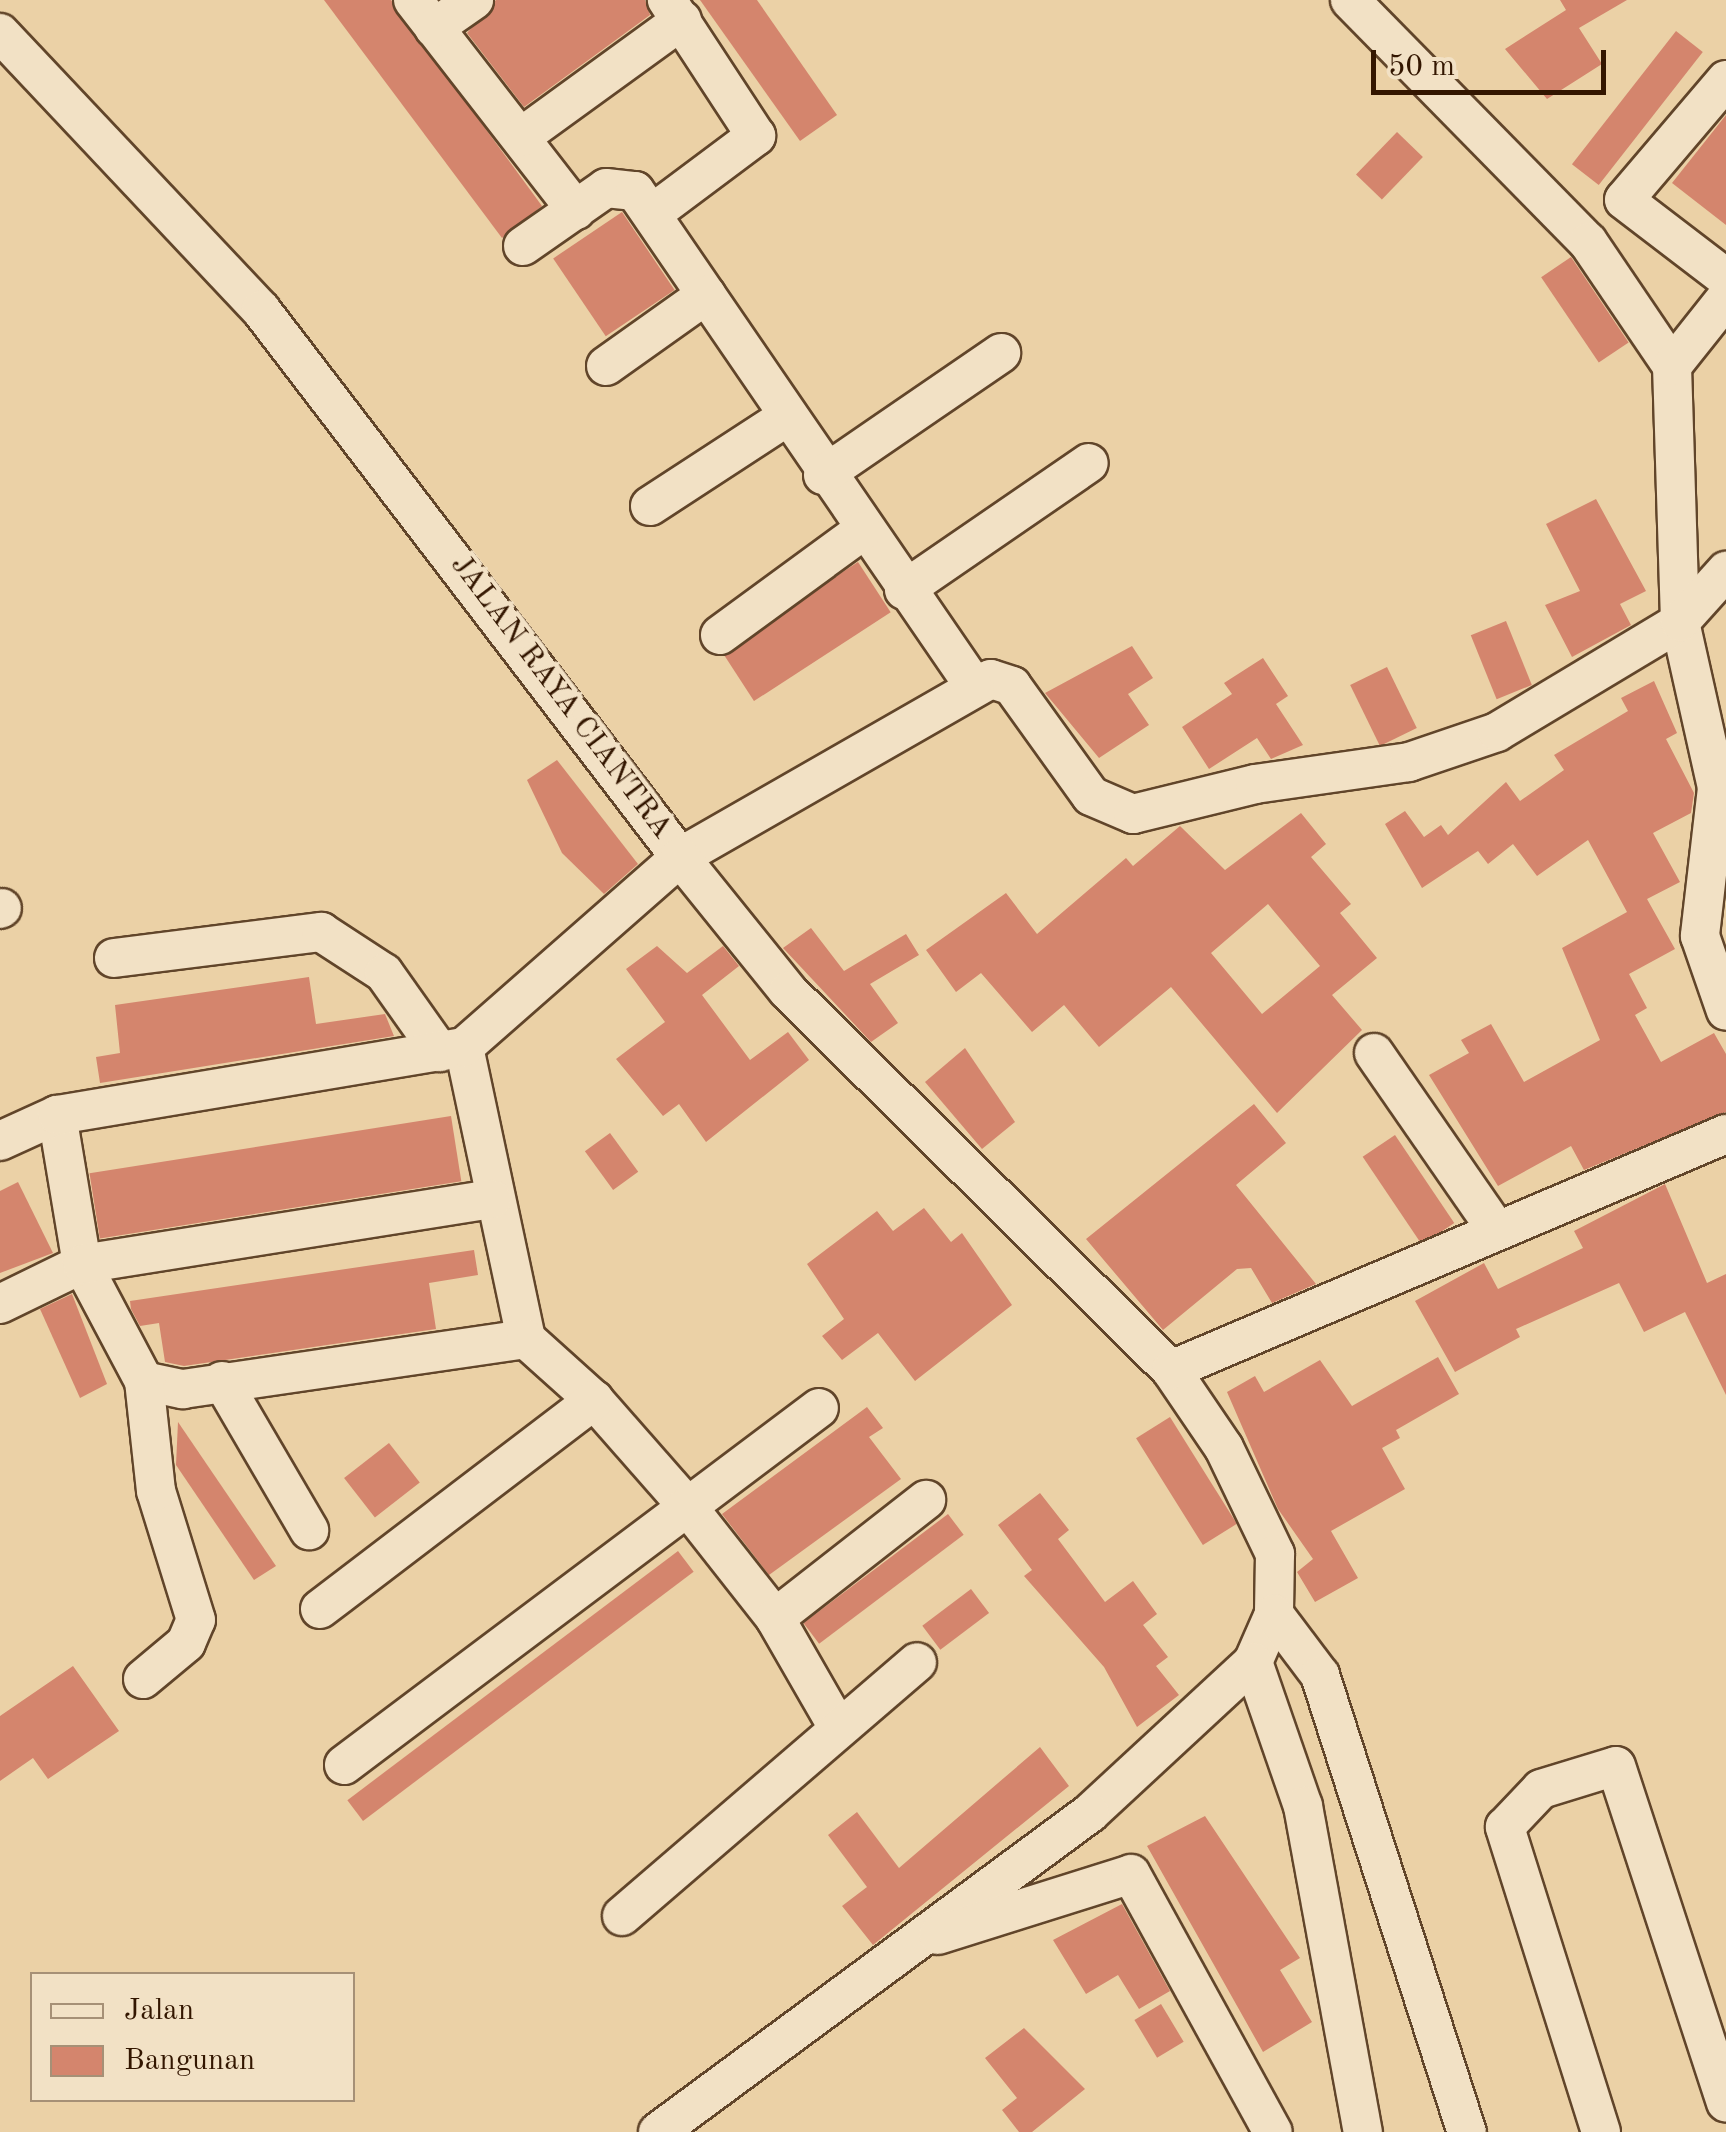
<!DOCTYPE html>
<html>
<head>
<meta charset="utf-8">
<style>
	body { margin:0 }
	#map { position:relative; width:1726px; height:2132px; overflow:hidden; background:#ebd1a6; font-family:"Old Standard TT",serif }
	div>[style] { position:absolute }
	.building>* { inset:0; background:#d4856d; transform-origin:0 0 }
	.roads { filter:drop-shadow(2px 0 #61452a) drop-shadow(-2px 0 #61452a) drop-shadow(0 2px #61452a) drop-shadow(0 -2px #61452a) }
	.minor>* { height:38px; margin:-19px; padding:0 19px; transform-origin:19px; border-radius:19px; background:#f2e1c5 }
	span { translate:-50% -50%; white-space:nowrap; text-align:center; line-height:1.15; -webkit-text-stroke:9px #f2e1c5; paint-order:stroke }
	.street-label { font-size:30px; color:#331600 }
	.legend { position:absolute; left:30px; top:1972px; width:325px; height:130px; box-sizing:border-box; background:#f2e1c5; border:2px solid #a69076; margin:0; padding:12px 18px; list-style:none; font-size:30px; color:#331600 }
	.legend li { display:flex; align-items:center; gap:20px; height:50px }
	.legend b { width:50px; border:2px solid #a69076 }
	.scale { position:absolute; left:1371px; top:50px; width:235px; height:45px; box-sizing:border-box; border:5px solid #331600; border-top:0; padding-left:12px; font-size:30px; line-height:35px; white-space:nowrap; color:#331600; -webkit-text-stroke:8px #f2e1c5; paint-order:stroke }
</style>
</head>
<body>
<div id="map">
	<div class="building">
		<div style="clip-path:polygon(324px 0,391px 0,542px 206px,502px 238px)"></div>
		<div style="clip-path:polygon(496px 0,645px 0,650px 15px,524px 107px,467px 33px)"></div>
		<div style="clip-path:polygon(700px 0,757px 0,837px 115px,800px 141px)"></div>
		<div style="clip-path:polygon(1560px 0,1627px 0,1579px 28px,1602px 64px,1547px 99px,1505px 49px,1566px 10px)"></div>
		<div style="left:1676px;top:31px;width:34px;height:169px;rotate:38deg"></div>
		<div style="clip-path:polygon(1726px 115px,1726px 225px,1672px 183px)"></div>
		<div style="left:1397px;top:132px;width:36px;height:59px;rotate:44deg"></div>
		<div style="left:622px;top:212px;width:94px;height:83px;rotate:56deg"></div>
		<div style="left:1571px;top:257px;width:103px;height:36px;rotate:56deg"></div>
		<div style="clip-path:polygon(1596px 499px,1646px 591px,1620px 604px,1631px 625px,1572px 657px,1545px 605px,1580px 591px,1546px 524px)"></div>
		<div style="left:858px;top:562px;width:60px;height:163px;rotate:57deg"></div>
		<div style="left:1506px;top:621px;width:69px;height:38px;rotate:68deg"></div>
		<div style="clip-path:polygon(1132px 646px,1153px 678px,1128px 694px,1149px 725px,1099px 758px,1045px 693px)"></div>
		<div style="clip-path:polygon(1263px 658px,1288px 696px,1276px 704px,1303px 745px,1271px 759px,1257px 738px,1209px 769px,1182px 727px,1232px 694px,1224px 683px)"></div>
		<div style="left:1387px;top:667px;width:68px;height:41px;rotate:64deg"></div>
		<div style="clip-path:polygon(1654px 681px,1677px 733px,1666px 739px,1694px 793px,1691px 813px,1653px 833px,1680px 882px,1647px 899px,1675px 949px,1629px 974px,1647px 1008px,1635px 1015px,1661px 1062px,1714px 1033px,1726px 1054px,1726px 1112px,1584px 1170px,1571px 1146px,1498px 1186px,1429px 1075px,1469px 1053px,1461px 1040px,1491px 1024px,1524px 1082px,1600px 1040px,1562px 948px,1627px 912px,1588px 840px,1537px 876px,1513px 844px,1488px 864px,1478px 851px,1422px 888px,1385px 824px,1405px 811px,1424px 837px,1441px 825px,1448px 835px,1506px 782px,1520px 801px,1564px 770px,1554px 755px,1628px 711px,1621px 698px)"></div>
		<div style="clip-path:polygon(557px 760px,638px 864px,604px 894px,562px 853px,527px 780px)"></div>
		<div style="clip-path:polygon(evenodd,1301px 813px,1326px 844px,1311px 857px,1351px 904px,1340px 913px,1377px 958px,1332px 995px,1362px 1030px,1277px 1113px,1171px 987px,1099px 1047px,1064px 1005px,1032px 1032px,981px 973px,956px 992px,926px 950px,1006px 893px,1037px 934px,1126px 858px,1133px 866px,1180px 826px,1225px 870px,1301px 813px,1268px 904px,1320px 966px,1262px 1014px,1211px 953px,1268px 904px)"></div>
		<div style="clip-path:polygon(811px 928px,844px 971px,906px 934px,919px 955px,870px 984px,898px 1023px,871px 1042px,783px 948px)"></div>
		<div style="clip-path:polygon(657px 946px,687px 973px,723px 946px,739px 966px,702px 995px,750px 1060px,788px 1032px,809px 1060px,706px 1142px,679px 1104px,663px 1116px,616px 1059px,665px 1022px,626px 969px)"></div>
		<div style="clip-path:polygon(309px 977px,316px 1024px,385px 1014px,394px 1036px,100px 1083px,96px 1057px,120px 1053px,115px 1005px)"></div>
		<div style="clip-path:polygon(965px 1048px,1015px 1122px,982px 1149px,925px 1082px)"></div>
		<div style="clip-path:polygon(1254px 1104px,1286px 1143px,1236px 1185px,1316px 1284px,1272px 1303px,1251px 1268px,1237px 1269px,1163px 1330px,1086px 1239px)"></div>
		<div style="left:451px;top:1116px;width:66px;height:366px;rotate:81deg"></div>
		<div style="left:610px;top:1133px;width:48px;height:31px;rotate:54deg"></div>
		<div style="left:1395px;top:1135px;width:106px;height:39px;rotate:56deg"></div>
		<div style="clip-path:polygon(18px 1182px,53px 1253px,0 1273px,0 1191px)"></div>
		<div style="clip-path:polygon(1665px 1184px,1707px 1283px,1726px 1274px,1726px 1395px,1685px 1312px,1644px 1332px,1619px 1283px,1516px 1329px,1520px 1337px,1455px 1372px,1415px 1301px,1484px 1263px,1498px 1289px,1583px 1248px,1574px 1231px)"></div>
		<div style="clip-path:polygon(924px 1208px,951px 1242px,962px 1233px,1012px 1305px,915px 1381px,878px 1333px,842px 1360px,822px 1336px,844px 1319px,807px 1264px,877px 1211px,893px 1231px)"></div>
		<div style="clip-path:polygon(474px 1250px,478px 1275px,429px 1283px,436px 1329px,184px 1366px,165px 1362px,159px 1323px,140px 1326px,131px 1309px,130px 1301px)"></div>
		<div style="clip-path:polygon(72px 1294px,107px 1384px,80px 1398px,40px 1309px)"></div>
		<div style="clip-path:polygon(1438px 1357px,1459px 1394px,1396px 1430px,1400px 1438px,1382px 1448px,1405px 1489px,1331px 1531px,1358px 1578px,1315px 1602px,1297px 1572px,1313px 1559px,1278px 1509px,1227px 1392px,1255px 1376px,1264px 1392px,1320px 1360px,1352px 1406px)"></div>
		<div style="clip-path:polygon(867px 1407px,883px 1428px,869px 1437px,901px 1479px,769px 1575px,722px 1514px)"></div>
		<div style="left:1170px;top:1417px;width:126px;height:40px;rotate:58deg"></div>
		<div style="clip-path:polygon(178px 1422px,276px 1566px,254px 1580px,176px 1465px)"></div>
		<div style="left:389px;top:1443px;width:50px;height:57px;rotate:52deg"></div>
		<div style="clip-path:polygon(1040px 1493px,1069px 1530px,1058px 1539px,1105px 1602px,1133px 1581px,1157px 1614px,1143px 1625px,1168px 1657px,1156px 1666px,1179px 1695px,1137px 1727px,1104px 1667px,1024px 1576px,1032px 1570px,998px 1525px)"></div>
		<div style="left:948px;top:1514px;width:26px;height:181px;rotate:53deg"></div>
		<div style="left:678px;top:1551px;width:26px;height:414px;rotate:53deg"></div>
		<div style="left:971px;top:1589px;width:30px;height:61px;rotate:53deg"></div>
		<div style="clip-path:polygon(73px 1666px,119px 1731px,48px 1779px,33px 1758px,0 1781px,0 1716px)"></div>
		<div style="clip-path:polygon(1040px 1747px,1069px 1786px,873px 1945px,842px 1906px,867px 1887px,828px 1835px,857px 1812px,899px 1868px)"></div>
		<div style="clip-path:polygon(1205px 1816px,1300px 1958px,1280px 1970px,1312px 2022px,1263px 2052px,1147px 1846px)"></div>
		<div style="clip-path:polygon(1122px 1904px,1170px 1991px,1139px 2009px,1118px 1975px,1086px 1994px,1053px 1940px)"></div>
		<div style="left:1161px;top:2004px;width:44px;height:31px;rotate:59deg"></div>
		<div style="clip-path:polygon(1024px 2028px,1085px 2089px,1032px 2132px,1019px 2132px,1002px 2110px,1017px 2098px,985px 2058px)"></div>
	</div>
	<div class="roads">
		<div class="minor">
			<div style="left:413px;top:0;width:266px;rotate:52.2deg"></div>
			<div style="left:1350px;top:0;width:339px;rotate:45.5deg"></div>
			<div style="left:1588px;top:242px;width:150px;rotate:55.9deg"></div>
			<div style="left:1672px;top:366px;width:256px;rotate:88.2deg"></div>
			<div style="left:1680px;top:622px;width:170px;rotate:77.4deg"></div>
			<div style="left:1717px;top:788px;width:149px;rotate:96.6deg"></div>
			<div style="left:1700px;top:936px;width:79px;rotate:70.9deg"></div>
			<div style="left:434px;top:28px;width:49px;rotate:-35deg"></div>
			<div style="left:0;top:33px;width:381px;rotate:46.7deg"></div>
			<div style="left:261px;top:310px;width:689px;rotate:52.55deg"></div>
			<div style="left:680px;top:857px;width:358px;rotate:-29.8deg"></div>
			<div style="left:991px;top:679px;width:22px;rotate:18deg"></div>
			<div style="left:1012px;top:686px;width:135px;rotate:54.3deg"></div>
			<div style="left:1091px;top:796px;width:46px;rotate:23.2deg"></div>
			<div style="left:1133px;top:814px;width:126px;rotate:-13.8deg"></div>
			<div style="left:1255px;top:784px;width:156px;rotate:-8.1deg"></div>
			<div style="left:1409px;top:762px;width:93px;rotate:-18.8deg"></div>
			<div style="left:1497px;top:732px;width:214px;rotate:-31deg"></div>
			<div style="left:1680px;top:622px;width:69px;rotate:-48deg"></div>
			<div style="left:1726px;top:80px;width:157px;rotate:130.4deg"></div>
			<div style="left:1624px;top:200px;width:128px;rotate:37.4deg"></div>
			<div style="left:521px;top:137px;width:199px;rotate:-36deg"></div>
			<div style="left:653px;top:213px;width:129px;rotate:-36.8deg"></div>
			<div style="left:756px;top:136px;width:163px;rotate:-123.2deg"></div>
			<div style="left:523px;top:246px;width:101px;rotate:-34.9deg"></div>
			<div style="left:606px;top:188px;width:29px;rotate:6deg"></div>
			<div style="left:635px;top:191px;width:596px;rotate:55.59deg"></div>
			<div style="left:606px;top:366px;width:123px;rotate:-35.4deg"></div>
			<div style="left:1672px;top:366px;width:87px;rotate:-51.5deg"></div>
			<div style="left:823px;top:475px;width:216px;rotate:-34.4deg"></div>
			<div style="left:650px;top:506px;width:161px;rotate:-33.1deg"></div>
			<div style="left:904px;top:590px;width:224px;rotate:-34.5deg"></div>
			<div style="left:720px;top:635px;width:176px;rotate:-36.2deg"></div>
			<div style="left:0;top:909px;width:2px;rotate:-27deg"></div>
			<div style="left:114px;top:958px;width:209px;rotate:-7.2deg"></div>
			<div style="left:321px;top:932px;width:75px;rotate:33.1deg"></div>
			<div style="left:384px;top:973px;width:97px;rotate:54.7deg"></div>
			<div style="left:464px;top:1047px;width:299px;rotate:78deg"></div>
			<div style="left:1374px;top:1053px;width:213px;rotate:55.3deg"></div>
			<div style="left:57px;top:1115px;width:151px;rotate:80.5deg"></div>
			<div style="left:82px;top:1264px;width:132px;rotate:62.1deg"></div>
			<div style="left:144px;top:1381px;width:40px;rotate:12deg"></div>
			<div style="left:183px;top:1389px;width:347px;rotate:-8.3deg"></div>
			<div style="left:526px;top:1339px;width:91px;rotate:41.9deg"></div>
			<div style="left:594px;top:1400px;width:141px;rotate:48.7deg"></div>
			<div style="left:687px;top:1506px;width:142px;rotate:51.8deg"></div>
			<div style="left:775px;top:1618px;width:125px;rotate:60.1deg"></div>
			<div style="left:0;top:1141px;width:63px;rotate:-24.5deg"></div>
			<div style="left:57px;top:1115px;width:413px;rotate:-9.5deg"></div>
			<div style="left:464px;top:1047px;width:288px;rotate:-41.3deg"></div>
			<div style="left:680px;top:857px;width:172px;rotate:51.1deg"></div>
			<div style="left:788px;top:991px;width:539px;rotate:44.7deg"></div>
			<div style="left:1171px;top:1370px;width:94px;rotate:55.8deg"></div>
			<div style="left:1224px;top:1448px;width:118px;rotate:64.3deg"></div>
			<div style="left:1275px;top:1554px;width:60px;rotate:91deg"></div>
			<div style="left:1274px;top:1614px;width:52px;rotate:113.6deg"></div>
			<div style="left:1253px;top:1662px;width:222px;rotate:137.2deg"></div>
			<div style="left:1090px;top:1813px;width:537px;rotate:143.56deg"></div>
			<div style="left:0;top:1304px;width:91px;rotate:-26deg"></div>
			<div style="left:82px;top:1264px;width:415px;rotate:-9deg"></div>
			<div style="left:1171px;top:1370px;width:603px;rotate:-23.04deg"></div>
			<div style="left:222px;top:1381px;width:173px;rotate:59.7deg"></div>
			<div style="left:320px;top:1609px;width:345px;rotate:-37.3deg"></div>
			<div style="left:1274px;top:1614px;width:76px;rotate:53deg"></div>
			<div style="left:1320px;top:1675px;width:480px;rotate:72.2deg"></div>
			<div style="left:775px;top:1618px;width:192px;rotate:-38deg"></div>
			<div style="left:1253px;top:1662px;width:152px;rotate:70.9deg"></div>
			<div style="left:1303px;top:1806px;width:331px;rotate:79.6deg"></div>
			<div style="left:143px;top:1679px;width:56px;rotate:-39.9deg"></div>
			<div style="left:186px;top:1643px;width:25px;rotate:-67deg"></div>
			<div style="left:196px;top:1620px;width:135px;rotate:-107.2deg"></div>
			<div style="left:156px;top:1491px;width:111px;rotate:-96.2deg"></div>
			<div style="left:344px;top:1765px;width:594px;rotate:-36.93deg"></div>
			<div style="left:622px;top:1916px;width:389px;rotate:-40.7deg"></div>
			<div style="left:938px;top:1935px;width:202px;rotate:-17.5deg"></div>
			<div style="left:1131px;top:1874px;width:294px;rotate:61.2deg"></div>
			<div style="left:1601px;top:2132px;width:320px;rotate:-107.5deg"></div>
			<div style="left:1505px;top:1827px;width:52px;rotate:-46.5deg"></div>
			<div style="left:1541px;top:1789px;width:78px;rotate:-17deg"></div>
			<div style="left:1616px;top:1766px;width:354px;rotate:71.9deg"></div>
		</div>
	</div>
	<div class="street-label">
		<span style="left:561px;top:697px;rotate:53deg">JALAN RAYA CIANTRA</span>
	</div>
	<ul class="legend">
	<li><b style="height:12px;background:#f2e1c5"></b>Jalan</li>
	<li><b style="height:28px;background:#d4856d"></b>Bangunan</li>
	</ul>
	<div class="scale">50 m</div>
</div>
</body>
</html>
